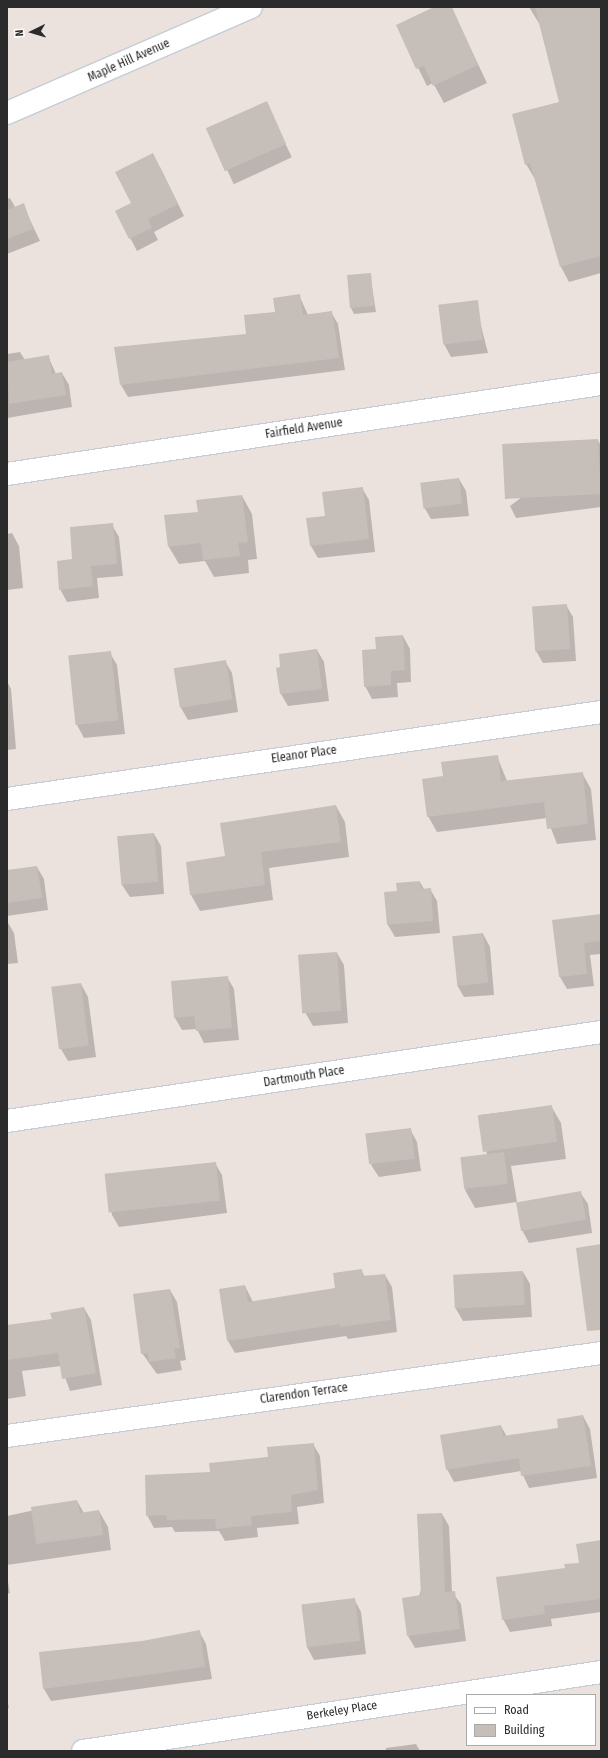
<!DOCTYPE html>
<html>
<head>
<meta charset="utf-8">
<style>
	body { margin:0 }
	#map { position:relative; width:608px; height:1758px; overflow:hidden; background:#ece2dd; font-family:"Fira Sans Condensed",sans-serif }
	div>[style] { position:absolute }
	.shadow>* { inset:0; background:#0003; transform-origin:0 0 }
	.building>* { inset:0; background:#c5beb9; transform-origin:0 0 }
	.roads { filter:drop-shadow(1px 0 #c6ccd4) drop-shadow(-1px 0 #c6ccd4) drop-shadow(0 1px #c6ccd4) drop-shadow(0 -1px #c6ccd4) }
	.street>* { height:22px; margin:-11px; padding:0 11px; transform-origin:11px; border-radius:11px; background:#fff }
	.secondary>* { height:22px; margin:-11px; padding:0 11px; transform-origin:11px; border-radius:11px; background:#fff }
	span { translate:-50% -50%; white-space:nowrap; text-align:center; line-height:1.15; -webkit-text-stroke:3.5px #fff; paint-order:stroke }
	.street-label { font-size:12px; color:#2b2b2b }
	.frame { position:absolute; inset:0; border:8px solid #2b2b2b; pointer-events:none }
	.legend { position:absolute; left:466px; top:1694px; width:130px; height:52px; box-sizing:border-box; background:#fff; border:1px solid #aaa; margin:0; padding:5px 7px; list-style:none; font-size:12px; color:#2b2b2b }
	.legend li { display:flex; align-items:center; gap:8px; height:20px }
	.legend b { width:20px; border:1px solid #aaa }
	.north { position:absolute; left:12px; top:12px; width:40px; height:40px; -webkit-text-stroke:3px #fff; paint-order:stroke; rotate:265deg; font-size:11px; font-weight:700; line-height:16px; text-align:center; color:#2b2b2b }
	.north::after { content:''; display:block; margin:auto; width:14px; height:18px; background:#2b2b2b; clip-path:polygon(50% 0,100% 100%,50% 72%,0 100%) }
</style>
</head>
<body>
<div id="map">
	<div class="shadow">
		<div style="clip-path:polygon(436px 7px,451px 7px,487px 83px,444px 103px,433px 83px,427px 86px,397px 25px)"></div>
		<div style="clip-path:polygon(529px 7px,601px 7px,601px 273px,569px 282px,561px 267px,535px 179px,526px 164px,560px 103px,540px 25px)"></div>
		<div style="left:266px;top:102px;width:61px;height:64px;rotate:65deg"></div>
		<div style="clip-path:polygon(160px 167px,184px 216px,154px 232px,158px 240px,137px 251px,116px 211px,132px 203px)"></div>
		<div style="clip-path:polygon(10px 198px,15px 207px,23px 205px,40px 241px,7px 254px,7px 199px)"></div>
		<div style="clip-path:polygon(370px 274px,376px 312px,354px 314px,351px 308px)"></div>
		<div style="clip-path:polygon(299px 295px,308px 315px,331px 312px,338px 324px,345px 370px,128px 397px,121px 385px,247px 335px)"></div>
		<div style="clip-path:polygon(478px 314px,488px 353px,451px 357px,444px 344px)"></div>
		<div style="clip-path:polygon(20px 352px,25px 360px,48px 356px,56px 374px,62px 373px,69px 385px,72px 407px,7px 418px,7px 354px)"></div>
		<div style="clip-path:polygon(598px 440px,601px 446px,601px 507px,516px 518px,510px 506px)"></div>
		<div style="clip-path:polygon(459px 479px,466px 491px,469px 516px,431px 519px,424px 507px)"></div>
		<div style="clip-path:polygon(362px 488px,369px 500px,375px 552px,318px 558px,311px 546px,308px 519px,326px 517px)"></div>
		<div style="clip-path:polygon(242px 496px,252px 514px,257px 559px,248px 560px,249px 573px,214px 577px,205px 561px,179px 564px,169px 547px,199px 513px)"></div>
		<div style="clip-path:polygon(112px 525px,119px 537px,123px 576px,97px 578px,99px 598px,67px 602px,60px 589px,74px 560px)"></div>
		<div style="clip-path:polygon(12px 533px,19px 546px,23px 588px,7px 590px,7px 534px)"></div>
		<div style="clip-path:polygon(566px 605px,573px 617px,576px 661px,543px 663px,536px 651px)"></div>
		<div style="clip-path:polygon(403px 636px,410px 649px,411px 682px,397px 683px,398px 697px,372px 699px,365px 686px,377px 650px)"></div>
		<div style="clip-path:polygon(317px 650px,324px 662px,329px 701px,288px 706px,281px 694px,277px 669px)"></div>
		<div style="clip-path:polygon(110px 653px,117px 665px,125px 734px,84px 738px,77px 725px)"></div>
		<div style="clip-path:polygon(225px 661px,232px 673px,238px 712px,188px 720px,181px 708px)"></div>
		<div style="clip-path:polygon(7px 681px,11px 689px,16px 749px,7px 750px)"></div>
		<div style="clip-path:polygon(497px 756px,507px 781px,582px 773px,591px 789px,596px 840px,557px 844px,547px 818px,437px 832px,428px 816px)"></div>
		<div style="clip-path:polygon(336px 806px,345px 822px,349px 857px,269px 868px,273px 900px,200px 911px,191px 895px,187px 863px,226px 857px)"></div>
		<div style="clip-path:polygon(154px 834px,161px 846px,164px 894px,130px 897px,122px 885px,118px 837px)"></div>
		<div style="clip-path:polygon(37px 867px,44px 879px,48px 910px,7px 916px,7px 871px)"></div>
		<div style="clip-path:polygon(420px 882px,424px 889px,430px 889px,437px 901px,440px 933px,395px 937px,388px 925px,398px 892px)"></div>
		<div style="clip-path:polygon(601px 915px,601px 954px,590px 955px,594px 986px,567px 989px,560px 977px)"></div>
		<div style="clip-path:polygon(7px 921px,14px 933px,18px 963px,7px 964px)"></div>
		<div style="clip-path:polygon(483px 934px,490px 947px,494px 995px,464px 997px,457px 985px)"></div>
		<div style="clip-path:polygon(337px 953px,344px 965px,348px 1023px,313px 1026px,306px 1014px,299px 957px)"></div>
		<div style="clip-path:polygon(227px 977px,234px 989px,239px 1040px,204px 1043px,197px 1029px,182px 1030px,175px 1018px)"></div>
		<div style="clip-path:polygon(81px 984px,88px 997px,96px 1057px,68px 1061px,61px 1049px)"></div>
		<div style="clip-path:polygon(551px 1106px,561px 1123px,566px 1159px,511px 1166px,517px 1202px,475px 1208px,465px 1190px,487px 1155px,479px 1115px)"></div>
		<div style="clip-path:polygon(410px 1129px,417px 1142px,421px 1171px,379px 1177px,371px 1165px)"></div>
		<div style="clip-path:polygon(215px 1163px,222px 1175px,227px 1213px,119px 1227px,112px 1215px,106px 1178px)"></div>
		<div style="clip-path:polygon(580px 1192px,588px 1204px,592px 1233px,529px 1243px,522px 1230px)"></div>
		<div style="clip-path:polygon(361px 1270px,365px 1277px,385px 1275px,392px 1287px,397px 1332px,348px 1339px,346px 1336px,235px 1353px,228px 1341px,220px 1290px,245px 1286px,253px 1302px,336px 1289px)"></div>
		<div style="clip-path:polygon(523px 1272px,530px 1284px,532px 1317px,463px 1321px,456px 1309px,454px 1279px)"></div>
		<div style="clip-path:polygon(170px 1290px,177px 1302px,186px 1360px,180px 1361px,182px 1370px,157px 1374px,142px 1353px)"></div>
		<div style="clip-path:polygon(84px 1308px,91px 1320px,102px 1385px,70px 1391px,61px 1366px,22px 1371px,26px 1396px,7px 1399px,7px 1326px,53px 1320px)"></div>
		<div style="clip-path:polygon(583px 1416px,590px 1429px,597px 1478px,529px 1488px,521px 1471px,454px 1482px,447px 1469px,501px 1426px,507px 1437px,559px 1429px)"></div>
		<div style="clip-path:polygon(313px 1444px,320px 1456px,324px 1503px,297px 1507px,299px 1524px,257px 1528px,258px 1537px,225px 1541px,219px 1531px,175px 1532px,172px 1527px,154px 1528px,147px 1515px,211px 1473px)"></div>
		<div style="clip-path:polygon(77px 1501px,84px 1513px,99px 1511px,108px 1527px,111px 1550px,7px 1565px,7px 1516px)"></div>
		<div style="clip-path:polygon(442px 1514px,449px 1526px,452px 1592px,461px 1604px,466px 1641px,415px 1648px,408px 1636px)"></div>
		<div style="clip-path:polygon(601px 1541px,601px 1612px,551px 1619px,552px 1626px,510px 1632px,503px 1619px,566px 1569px,580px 1564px)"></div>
		<div style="clip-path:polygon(7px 1576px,10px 1593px,7px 1594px)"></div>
		<div style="clip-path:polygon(354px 1599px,361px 1612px,366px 1654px,314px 1660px,307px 1647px)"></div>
		<div style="clip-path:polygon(199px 1631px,206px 1644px,212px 1679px,51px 1701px,44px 1689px,142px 1642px)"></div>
		<div style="clip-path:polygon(7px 1699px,9px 1708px,7px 1708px)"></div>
		<div style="clip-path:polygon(416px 1744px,420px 1751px,386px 1751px,386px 1748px)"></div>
	</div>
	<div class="building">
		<div style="clip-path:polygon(434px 7px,452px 7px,478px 65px,433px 86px,424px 66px,416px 69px,396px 25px)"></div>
		<div style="clip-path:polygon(535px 7px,601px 7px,601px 256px,560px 267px,530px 163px,525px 165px,512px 114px,559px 102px)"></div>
		<div style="left:267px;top:101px;width:47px;height:67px;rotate:66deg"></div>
		<div style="clip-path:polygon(153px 153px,178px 204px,148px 219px,152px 228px,129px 239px,115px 211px,131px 203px,115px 172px)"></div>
		<div style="clip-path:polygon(24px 203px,33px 229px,7px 239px,7px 210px)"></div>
		<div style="left:371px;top:273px;width:33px;height:24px;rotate:85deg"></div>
		<div style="clip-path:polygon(300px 294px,303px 315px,332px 311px,339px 358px,120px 385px,114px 347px,246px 334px,244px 315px,275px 312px,273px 298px)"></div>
		<div style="left:478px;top:300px;width:40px;height:40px;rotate:83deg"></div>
		<div style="clip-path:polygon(49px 355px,52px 374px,62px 372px,66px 395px,9px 404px,7px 362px)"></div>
		<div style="left:598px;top:439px;width:55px;height:96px;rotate:87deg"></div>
		<div style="left:459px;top:478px;width:26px;height:39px;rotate:83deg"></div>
		<div style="clip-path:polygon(363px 487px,369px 539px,310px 546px,306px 518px,325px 516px,322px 492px)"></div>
		<div style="clip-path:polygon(242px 495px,248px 542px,238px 543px,240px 556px,203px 560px,201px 543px,168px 547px,164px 515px,198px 512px,196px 500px)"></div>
		<div style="clip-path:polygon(113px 523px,117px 564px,91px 566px,93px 586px,59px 590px,57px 561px,72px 559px,70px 527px)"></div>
		<div style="left:567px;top:604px;width:45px;height:35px;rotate:86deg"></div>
		<div style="clip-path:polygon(403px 635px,405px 670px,391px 671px,391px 685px,364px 687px,362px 650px,376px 649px,375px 637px)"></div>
		<div style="clip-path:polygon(317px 649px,322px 689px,280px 694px,276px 668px,280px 667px,279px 654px)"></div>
		<div style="left:111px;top:651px;width:70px;height:43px;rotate:84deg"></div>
		<div style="left:226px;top:660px;width:40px;height:53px;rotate:81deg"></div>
		<div style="clip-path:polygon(498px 755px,501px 781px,583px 772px,588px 824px,547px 829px,544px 802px,427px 817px,422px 779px,443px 776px,441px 762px)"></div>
		<div style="clip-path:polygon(336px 805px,341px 842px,261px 852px,265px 885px,190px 895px,186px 862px,225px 856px,220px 823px)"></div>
		<div style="left:154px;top:833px;width:49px;height:37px;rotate:85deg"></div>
		<div style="clip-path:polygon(37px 866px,42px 898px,7px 903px,7px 870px)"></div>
		<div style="clip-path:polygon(420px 881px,421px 889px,431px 888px,433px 921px,387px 925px,384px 892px,397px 891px,396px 883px)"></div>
		<div style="clip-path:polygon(601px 914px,601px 941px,584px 943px,587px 974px,559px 977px,552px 920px)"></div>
		<div style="left:483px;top:933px;width:50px;height:31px;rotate:84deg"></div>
		<div style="left:337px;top:952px;width:59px;height:39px;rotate:86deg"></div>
		<div style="clip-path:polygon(228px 976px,232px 1028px,196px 1031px,194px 1016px,174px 1018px,171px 981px)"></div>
		<div style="left:81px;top:983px;width:63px;height:30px;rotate:83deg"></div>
		<div style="left:552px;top:1105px;width:37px;height:75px;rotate:82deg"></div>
		<div style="left:411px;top:1128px;width:31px;height:46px;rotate:83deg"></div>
		<div style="left:504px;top:1152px;width:32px;height:44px;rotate:83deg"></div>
		<div style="left:216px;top:1162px;width:39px;height:112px;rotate:84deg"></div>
		<div style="left:581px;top:1191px;width:29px;height:66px;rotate:80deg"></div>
		<div style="clip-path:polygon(601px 1244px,601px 1330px,587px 1331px,576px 1248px)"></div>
		<div style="clip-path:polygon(362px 1269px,363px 1276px,385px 1274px,391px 1320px,340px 1327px,340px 1324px,227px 1341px,219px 1289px,245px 1285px,248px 1302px,335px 1288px,333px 1273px)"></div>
		<div style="left:523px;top:1271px;width:34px;height:70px;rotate:87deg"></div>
		<div style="clip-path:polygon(170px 1289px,180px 1348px,174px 1349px,176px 1358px,149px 1362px,148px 1353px,141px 1354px,133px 1294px)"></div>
		<div style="clip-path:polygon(84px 1307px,96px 1373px,62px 1379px,58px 1353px,7px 1360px,7px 1325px,52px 1319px,50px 1313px)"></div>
		<div style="clip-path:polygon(583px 1415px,591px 1466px,521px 1476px,519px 1458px,446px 1470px,440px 1435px,501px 1425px,503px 1436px,558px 1428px,557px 1419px)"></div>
		<div style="clip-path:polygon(314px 1443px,318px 1490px,291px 1495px,292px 1512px,251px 1516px,252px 1525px,216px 1529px,215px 1519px,167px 1520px,166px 1515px,146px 1516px,145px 1475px,210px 1472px,209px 1463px,268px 1457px,267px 1447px)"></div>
		<div style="clip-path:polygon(77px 1500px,80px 1513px,99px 1510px,103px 1535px,36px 1544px,31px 1507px)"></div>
		<div style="clip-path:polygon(442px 1513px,445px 1592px,455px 1591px,460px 1629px,407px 1636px,402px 1598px,421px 1595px,417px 1514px)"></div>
		<div style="clip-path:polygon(601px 1540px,601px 1599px,544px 1606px,545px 1614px,502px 1620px,496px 1577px,565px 1568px,564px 1564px,579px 1563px,576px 1544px)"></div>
		<div style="left:355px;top:1598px;width:43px;height:54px;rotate:83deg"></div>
		<div style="clip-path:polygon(200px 1630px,205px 1667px,43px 1689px,39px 1652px,142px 1641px)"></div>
	</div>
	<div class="roads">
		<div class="street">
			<div style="left:7px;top:474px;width:601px;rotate:-8.62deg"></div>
			<div style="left:7px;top:799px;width:600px;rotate:-8.33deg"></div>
			<div style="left:7px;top:1121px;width:601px;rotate:-8.52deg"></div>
			<div style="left:7px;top:1436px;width:600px;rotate:-7.95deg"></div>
			<div style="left:83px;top:1751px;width:524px;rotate:-8.67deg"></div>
		</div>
		<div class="secondary">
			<div style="left:7px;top:113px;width:266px;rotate:-23.5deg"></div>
		</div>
	</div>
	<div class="street-label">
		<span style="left:129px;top:61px;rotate:-24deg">Maple Hill Avenue</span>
		<span style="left:304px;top:429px;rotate:-9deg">Fairfield Avenue</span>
		<span style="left:304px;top:755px;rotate:-8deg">Eleanor Place</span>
		<span style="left:304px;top:1077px;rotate:-9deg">Dartmouth Place</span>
		<span style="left:304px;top:1394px;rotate:-8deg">Clarendon Terrace</span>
		<span style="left:342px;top:1711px;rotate:-9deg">Berkeley Place</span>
	</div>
	<div class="frame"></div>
	<ul class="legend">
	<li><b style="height:5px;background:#fff"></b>Road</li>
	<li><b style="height:11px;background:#c5beb9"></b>Building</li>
	</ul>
	<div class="north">N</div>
</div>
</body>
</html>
